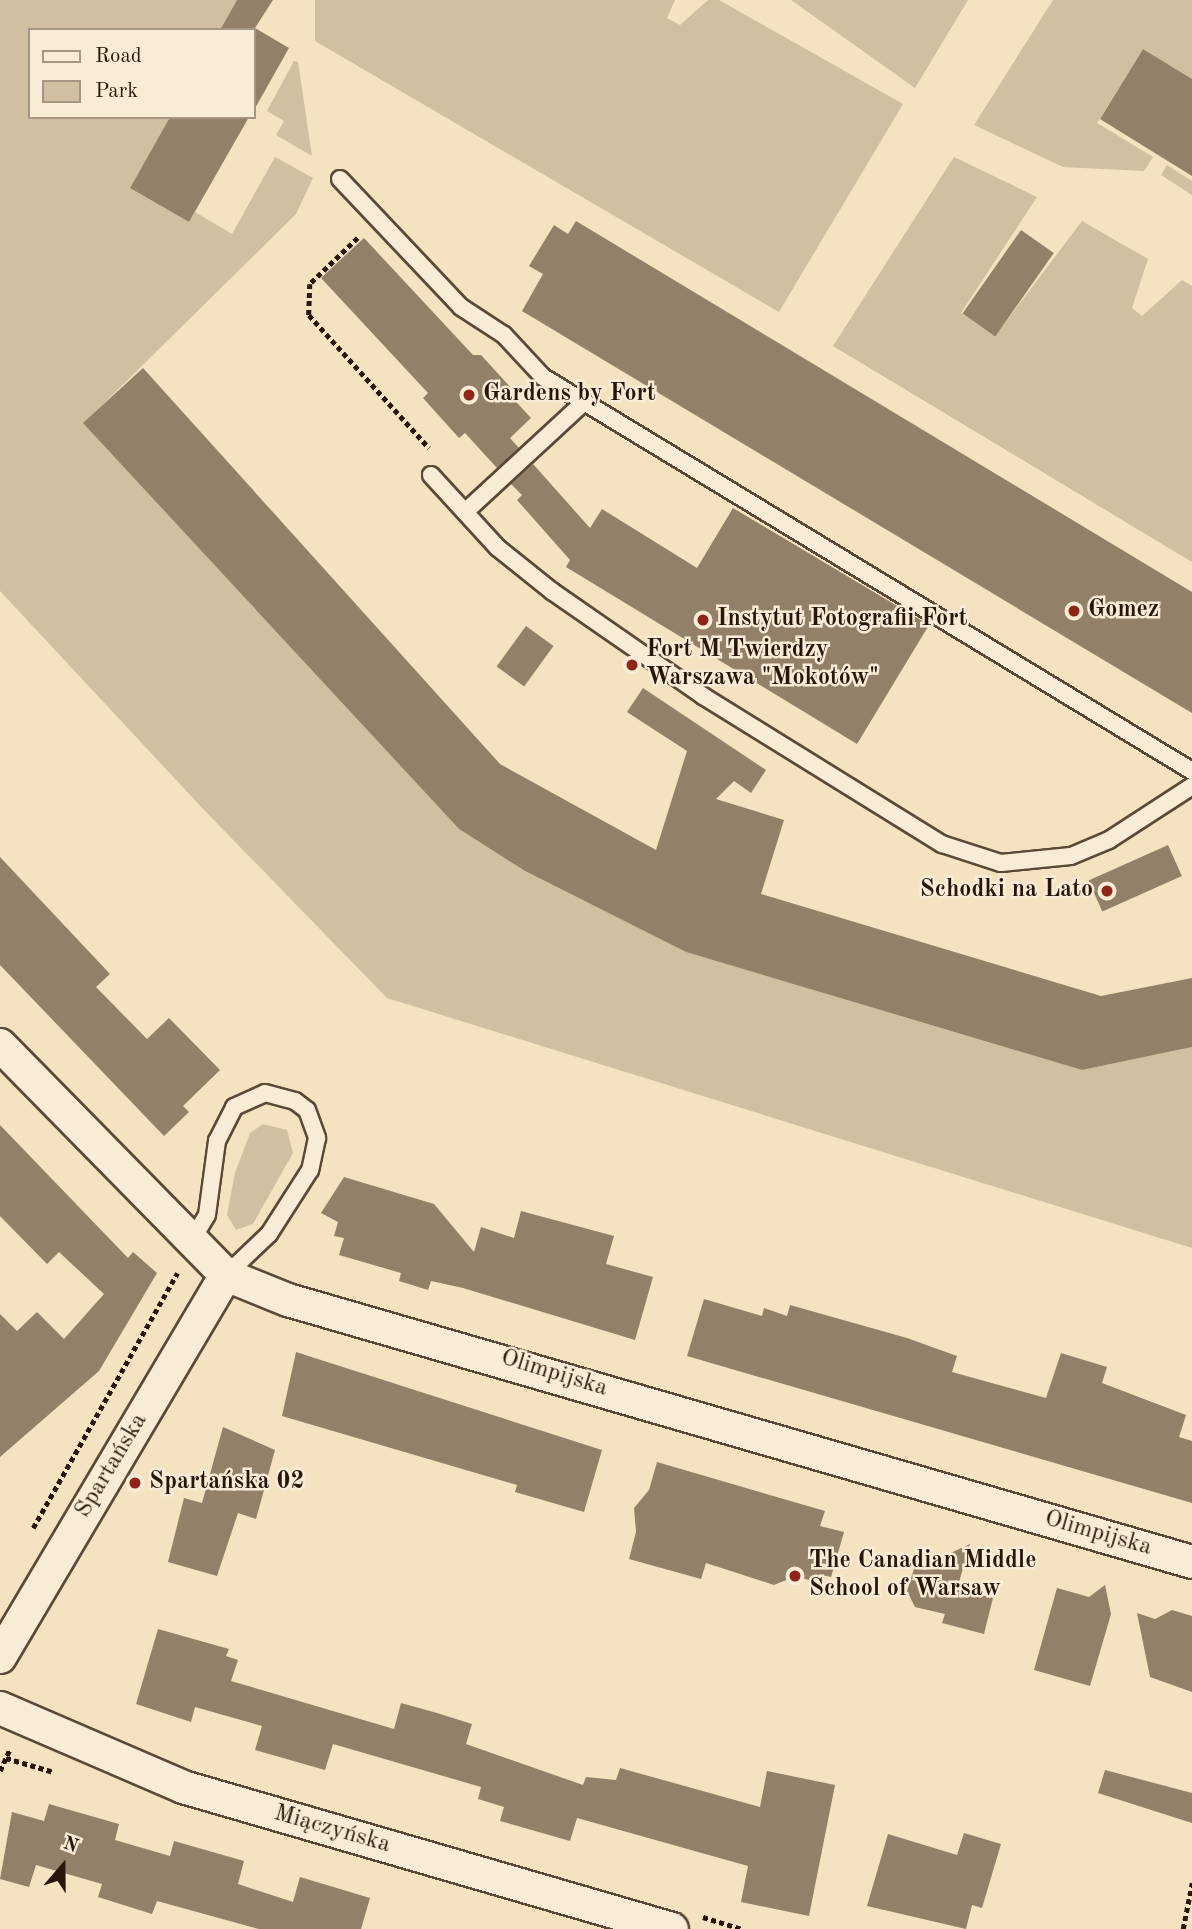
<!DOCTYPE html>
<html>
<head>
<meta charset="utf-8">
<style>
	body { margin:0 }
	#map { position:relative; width:1192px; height:1929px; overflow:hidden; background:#f4e2c0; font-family:"Old Standard TT",serif }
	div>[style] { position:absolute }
	.green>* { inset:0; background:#d1bfa1 }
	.building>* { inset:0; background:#928069; transform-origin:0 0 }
	.path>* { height:4.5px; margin-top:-2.25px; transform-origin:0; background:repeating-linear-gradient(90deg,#28160b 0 5px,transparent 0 8.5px) }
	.roads { filter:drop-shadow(2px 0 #5b4938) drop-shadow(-2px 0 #5b4938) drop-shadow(0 2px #5b4938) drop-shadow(0 -2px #5b4938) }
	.service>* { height:16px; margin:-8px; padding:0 8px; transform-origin:8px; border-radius:8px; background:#f8ecd6 }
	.minor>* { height:32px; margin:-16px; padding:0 16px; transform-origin:16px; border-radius:16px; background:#f8ecd6 }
	.dots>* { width:19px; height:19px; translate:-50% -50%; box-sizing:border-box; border:4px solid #f8ecd6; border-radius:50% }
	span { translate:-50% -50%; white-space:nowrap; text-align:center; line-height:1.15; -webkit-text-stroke:5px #f8ecd6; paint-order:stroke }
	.poi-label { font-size:24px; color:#28160b; font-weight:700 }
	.left { translate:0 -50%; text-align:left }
	.right { translate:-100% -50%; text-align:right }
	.street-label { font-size:24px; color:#28160b }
	.legend { position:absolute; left:28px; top:28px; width:228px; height:91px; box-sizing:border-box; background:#f8ecd6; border:2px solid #a59685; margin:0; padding:9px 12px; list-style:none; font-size:21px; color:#28160b }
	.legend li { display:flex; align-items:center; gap:14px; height:35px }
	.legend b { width:35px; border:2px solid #a59685 }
	.north { position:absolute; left:28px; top:1831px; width:70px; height:70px; -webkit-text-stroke:5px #f8ecd6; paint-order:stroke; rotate:20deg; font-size:19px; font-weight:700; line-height:28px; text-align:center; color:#28160b }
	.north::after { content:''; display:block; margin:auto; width:24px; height:32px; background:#28160b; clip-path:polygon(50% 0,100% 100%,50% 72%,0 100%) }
</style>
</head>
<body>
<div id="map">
	<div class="green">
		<div style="clip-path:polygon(0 0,237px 0,220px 30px,30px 30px,30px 117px,170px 117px,130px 188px,189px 222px,195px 212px,232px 234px,275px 157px,313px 178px,296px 214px,84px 423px,459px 829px,525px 871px,686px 952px,1082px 1070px,1192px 1047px,1192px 1248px,387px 998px,206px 812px,0 591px)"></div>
		<div style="clip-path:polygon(315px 0,675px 0,667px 18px,680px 25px,708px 0,719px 0,903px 104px,779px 312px,315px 41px)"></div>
		<div style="clip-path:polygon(791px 0,968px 0,915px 88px)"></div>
		<div style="clip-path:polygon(1053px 0,1192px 0,1192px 79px,1143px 49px,1097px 123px,1153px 157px,1144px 171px,1063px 167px,974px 125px)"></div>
		<div style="clip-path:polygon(294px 61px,298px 62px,312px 156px,276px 135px,284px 121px,267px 111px)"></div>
		<div style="clip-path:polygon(954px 157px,1037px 197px,961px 313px,995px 336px,1082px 221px,1148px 259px,1132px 308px,1142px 316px,1182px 280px,1192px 286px,1192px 562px,833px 346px)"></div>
		<div style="clip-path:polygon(1167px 165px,1192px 181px,1192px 195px,1161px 175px)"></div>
		<div style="clip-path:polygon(263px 1124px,287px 1130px,293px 1153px,253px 1224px,236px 1230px,227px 1215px,235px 1173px,250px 1133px)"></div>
	</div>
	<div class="building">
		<div style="clip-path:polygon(237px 0,273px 0,255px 28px,289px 48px,254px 110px,254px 30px,220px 30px)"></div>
		<div style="clip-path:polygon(1143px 49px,1192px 79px,1192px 176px,1100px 119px)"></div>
		<div style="clip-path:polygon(170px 117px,249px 117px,189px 222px,130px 188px)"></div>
		<div style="clip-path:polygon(576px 221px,1192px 592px,1192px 713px,522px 311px,543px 274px,529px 266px,554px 225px,568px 234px)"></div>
		<div style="left:1021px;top:230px;width:40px;height:102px;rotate:35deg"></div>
		<div style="clip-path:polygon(364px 238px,473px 355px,481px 355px,513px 390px,509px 394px,531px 418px,510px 438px,519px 448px,497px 468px,465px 433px,459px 438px,423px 398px,428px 393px,321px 278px)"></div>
		<div style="clip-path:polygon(143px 368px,500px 764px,656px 850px,687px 751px,627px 712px,643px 688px,766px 770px,751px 793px,734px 781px,716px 799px,784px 820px,761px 894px,1101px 996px,1192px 978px,1192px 1047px,1082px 1070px,686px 952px,525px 871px,459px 829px,83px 423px)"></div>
		<div style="clip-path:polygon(533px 464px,590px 528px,602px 509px,697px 568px,733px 508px,929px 625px,857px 744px,566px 567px,570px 560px,517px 500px,522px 495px,511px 484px)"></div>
		<div style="left:526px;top:626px;width:34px;height:50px;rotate:36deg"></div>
		<div style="left:1168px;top:845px;width:34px;height:87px;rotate:66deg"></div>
		<div style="clip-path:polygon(0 857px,110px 974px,96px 987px,147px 1039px,169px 1018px,220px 1070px,183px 1106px,189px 1112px,164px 1136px,0 965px)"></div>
		<div style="clip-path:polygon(0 1125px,128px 1258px,133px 1252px,157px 1273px,99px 1371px,0 1457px,0 1314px,17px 1331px,37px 1312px,64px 1339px,104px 1294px,59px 1252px,47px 1264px,0 1216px)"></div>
		<div style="clip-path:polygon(344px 1177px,434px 1204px,474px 1252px,481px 1227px,514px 1238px,521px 1211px,614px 1236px,606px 1264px,653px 1277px,635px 1340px,463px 1288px,431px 1281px,428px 1290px,399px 1281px,401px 1273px,339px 1255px,344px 1238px,334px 1236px,338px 1222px,321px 1213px)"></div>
		<div style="clip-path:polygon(704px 1299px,762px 1316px,764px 1308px,787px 1316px,790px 1305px,907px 1338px,957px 1356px,952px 1372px,1046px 1398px,1061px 1353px,1107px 1367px,1102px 1383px,1186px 1415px,1179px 1437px,1192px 1441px,1192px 1503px,687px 1356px)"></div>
		<div style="clip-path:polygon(296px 1352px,602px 1450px,584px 1512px,515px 1492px,517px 1485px,282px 1416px)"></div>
		<div style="clip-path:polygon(223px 1427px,275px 1450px,256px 1519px,238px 1513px,217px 1576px,168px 1562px,184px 1498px,202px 1503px)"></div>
		<div style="clip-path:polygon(657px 1462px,825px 1511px,820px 1526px,844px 1532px,831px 1577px,822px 1575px,818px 1583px,796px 1576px,774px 1585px,706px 1563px,701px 1579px,629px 1559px,636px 1532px,634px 1508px,649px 1490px)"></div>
		<div style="clip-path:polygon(970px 1544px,957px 1589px,993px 1598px,984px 1634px,942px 1623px,945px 1614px,915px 1607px,907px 1591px,920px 1550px,942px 1557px)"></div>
		<div style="clip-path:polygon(1105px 1585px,1111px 1614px,1090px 1686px,1034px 1670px,1057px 1588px,1089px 1597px)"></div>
		<div style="clip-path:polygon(1172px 1610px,1192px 1616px,1192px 1692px,1150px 1677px,1137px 1613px,1155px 1619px)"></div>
		<div style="clip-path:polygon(158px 1629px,229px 1649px,226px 1656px,238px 1660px,231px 1681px,394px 1729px,401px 1703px,437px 1713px,472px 1724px,466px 1744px,583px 1785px,586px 1777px,616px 1780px,620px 1768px,760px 1807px,767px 1771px,835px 1785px,809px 1916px,741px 1902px,748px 1866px,577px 1818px,570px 1841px,500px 1821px,504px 1807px,478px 1799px,481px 1787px,333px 1744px,325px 1770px,255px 1750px,262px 1726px,195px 1707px,191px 1722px,136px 1704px)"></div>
		<div style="clip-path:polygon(1105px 1770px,1192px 1793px,1192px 1823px,1098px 1793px)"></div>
		<div style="clip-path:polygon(49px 1804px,119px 1824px,115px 1840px,170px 1856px,174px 1841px,244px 1861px,238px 1884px,293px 1902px,300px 1877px,370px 1898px,361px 1929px,259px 1929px,157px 1901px,152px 1914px,98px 1897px,102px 1884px,36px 1865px,29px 1887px,0 1879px,12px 1812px,44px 1821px)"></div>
		<div style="clip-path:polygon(964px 1833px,1001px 1844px,982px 1908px,972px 1905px,966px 1929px,867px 1906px,888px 1834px,957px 1855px)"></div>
	</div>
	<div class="path">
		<div style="left:358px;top:238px;width:66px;rotate:136.2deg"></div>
		<div style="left:310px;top:284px;width:31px;rotate:92deg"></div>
		<div style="left:309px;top:315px;width:179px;rotate:47.9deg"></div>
		<div style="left:33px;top:1528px;width:293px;rotate:-60.5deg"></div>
		<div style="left:6px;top:1758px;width:50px;rotate:16.3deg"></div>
		<div style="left:0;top:1771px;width:24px;rotate:-66deg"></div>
		<div style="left:703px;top:1917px;width:41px;rotate:17.1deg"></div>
		<div style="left:1183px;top:1929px;width:47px;rotate:-78.9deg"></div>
	</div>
	<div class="roads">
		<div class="service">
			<div style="left:340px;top:179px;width:176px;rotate:46.6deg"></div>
			<div style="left:461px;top:307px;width:51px;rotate:33.1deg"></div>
			<div style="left:504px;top:335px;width:57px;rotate:47.1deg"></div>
			<div style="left:543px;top:377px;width:759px;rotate:31.26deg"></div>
			<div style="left:431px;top:475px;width:99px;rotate:47.5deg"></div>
			<div style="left:498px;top:548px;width:70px;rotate:38.7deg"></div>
			<div style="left:553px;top:592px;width:183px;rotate:34.7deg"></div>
			<div style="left:703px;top:696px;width:281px;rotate:31.8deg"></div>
			<div style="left:942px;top:844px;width:62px;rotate:17.9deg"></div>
			<div style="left:1001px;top:863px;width:70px;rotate:-5.7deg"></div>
			<div style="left:1071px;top:856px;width:41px;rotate:-22.8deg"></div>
			<div style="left:1109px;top:840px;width:99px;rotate:-33deg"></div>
			<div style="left:465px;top:512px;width:162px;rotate:-42.7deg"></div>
			<div style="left:192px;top:1240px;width:29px;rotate:-59deg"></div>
			<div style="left:207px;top:1215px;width:75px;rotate:-82.3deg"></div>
			<div style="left:217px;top:1141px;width:38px;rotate:-63deg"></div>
			<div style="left:234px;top:1107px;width:34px;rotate:-24deg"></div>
			<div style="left:265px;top:1093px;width:31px;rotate:15deg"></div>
			<div style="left:295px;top:1101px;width:15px;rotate:37deg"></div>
			<div style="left:307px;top:1110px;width:30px;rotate:70deg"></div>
			<div style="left:317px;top:1138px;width:33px;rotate:102deg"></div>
			<div style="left:310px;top:1170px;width:76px;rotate:122.6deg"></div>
			<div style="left:269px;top:1234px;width:59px;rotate:136.4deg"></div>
		</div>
		<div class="minor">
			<div style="left:0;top:1045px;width:322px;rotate:45.5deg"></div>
			<div style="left:226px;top:1275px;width:67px;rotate:22deg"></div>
			<div style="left:288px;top:1300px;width:941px;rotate:16.16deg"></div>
			<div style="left:0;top:1657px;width:444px;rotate:-59.4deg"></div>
			<div style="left:0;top:1708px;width:199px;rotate:23.3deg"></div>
			<div style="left:183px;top:1787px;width:509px;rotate:16.19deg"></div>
		</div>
	</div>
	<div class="dots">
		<div style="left:469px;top:395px;background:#8f2418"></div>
		<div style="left:1074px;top:611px;background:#8f2418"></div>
		<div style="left:703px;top:620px;background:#8f2418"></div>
		<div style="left:632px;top:665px;background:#8f2418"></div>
		<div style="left:1107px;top:891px;background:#8f2418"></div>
		<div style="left:135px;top:1483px;background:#8f2418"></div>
		<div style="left:795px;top:1576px;background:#8f2418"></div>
	</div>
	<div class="poi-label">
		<span class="left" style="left:483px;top:395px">Gardens by Fort</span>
		<span class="left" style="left:1088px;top:611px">Gomez</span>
		<span class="left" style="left:717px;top:620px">Instytut Fotografii Fort</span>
		<span class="left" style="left:646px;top:665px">Fort M Twierdzy<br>Warszawa "Mokotów"</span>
		<span class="right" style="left:1093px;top:891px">Schodki na Lato</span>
		<span class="left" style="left:149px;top:1483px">Spartańska 02</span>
		<span class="left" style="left:809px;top:1576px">The Canadian Middle<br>School of Warsaw</span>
	</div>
	<div class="street-label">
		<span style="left:554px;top:1374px;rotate:17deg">Olimpijska</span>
		<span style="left:112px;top:1466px;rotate:-59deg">Spartańska</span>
		<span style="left:1098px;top:1534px;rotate:16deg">Olimpijska</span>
		<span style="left:332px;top:1830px;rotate:16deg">Miączyńska</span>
	</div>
	<ul class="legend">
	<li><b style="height:9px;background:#f8ecd6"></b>Road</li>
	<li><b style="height:19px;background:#d1bfa1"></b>Park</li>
	</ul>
	<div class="north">N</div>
</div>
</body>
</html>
